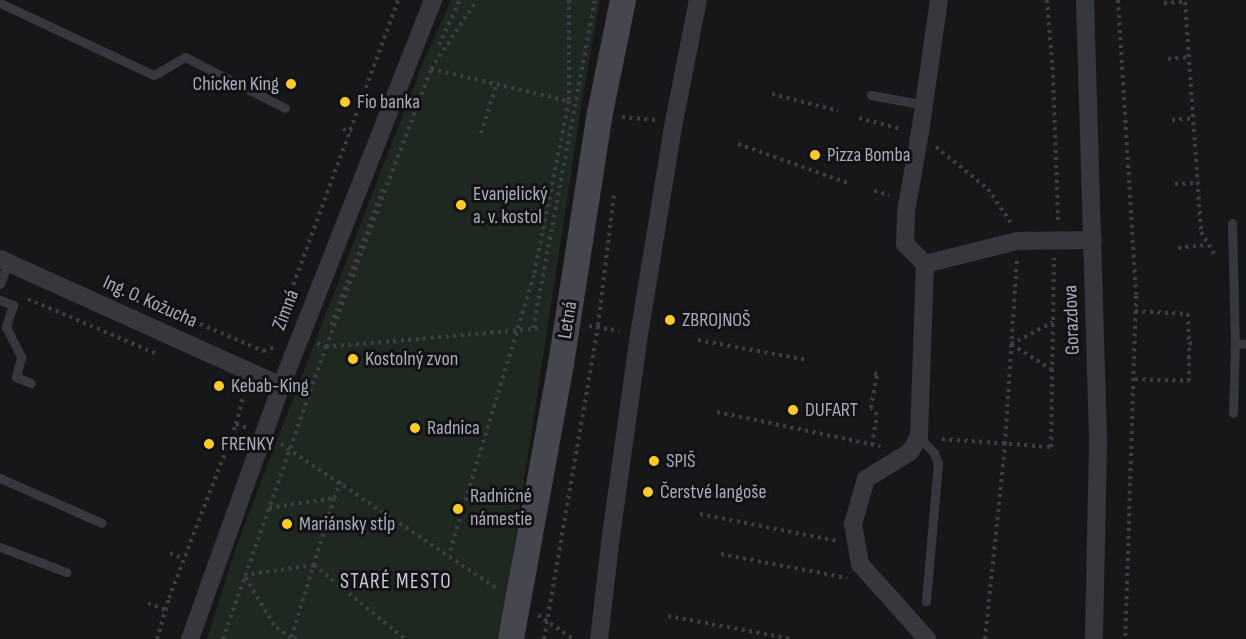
<!DOCTYPE html>
<html>
<head>
<meta charset="utf-8">
<style>
	body { margin:0 }
	#map { position:relative; width:1246px; height:639px; overflow:hidden; background:#171619; font-family:"Sofia Sans Condensed",sans-serif }
	div>[style] { position:absolute }
	.green>* { inset:0; background:#1e2720 }
	.path>* { height:4px; margin-top:-2px; transform-origin:0; background:repeating-linear-gradient(90deg,#3d3e45 0 3px,transparent 0 7.5px) }
	.lane>* { height:9px; margin:-4.5px; padding:0 4.5px; transform-origin:4.5px; border-radius:4.5px; background:#37383e }
	.street>* { height:18px; margin:-9px; padding:0 9px; transform-origin:9px; border-radius:9px; background:#37383e }
	.secondary>* { height:26px; margin:-13px; padding:0 13px; transform-origin:13px; border-radius:13px; background:#45464e }
	.dots>* { width:16px; height:16px; translate:-50% -50%; box-sizing:border-box; border:3px solid #121114; border-radius:50% }
	span { translate:-50% -50%; white-space:nowrap; text-align:center; line-height:1.15; -webkit-text-stroke:6px #121114; paint-order:stroke }
	.poi-label { font-size:20px; color:#a8abb9 }
	.right { translate:-100% -50%; text-align:right }
	.left { translate:0 -50%; text-align:left }
	.street-label { font-size:20px; color:#a8abb9 }
	.neighbourhood-label { font-size:21px; color:#c9cbd5; letter-spacing:1.5px }
</style>
</head>
<body>
<div id="map">
	<div class="green">
		<div style="clip-path:polygon(451px 0,600px 0,582px 102px,508px 586px,497px 639px,207px 639px,235px 550px,311px 352px,424px 60px)"></div>
	</div>
	<div class="path">
		<div style="left:569px;top:0;width:101px;rotate:90deg"></div>
		<div style="left:1047px;top:0;width:75px;rotate:85.4deg"></div>
		<div style="left:1053px;top:75px;width:146px;rotate:88deg"></div>
		<div style="left:1118px;top:0;width:297px;rotate:86.5deg"></div>
		<div style="left:1136px;top:296px;width:343px;rotate:91.8deg"></div>
		<div style="left:1164px;top:3px;width:21px;rotate:-3deg"></div>
		<div style="left:1185px;top:2px;width:231px;rotate:86deg"></div>
		<div style="left:1201px;top:232px;width:29px;rotate:59deg"></div>
		<div style="left:439px;top:45px;width:50px;rotate:-65deg"></div>
		<div style="left:1168px;top:59px;width:22px;rotate:-5deg"></div>
		<div style="left:431px;top:69px;width:142px;rotate:13.1deg"></div>
		<div style="left:569px;top:101px;width:177px;rotate:101.4deg"></div>
		<div style="left:534px;top:275px;width:293px;rotate:106.9deg"></div>
		<div style="left:772px;top:94px;width:68px;rotate:14.4deg"></div>
		<div style="left:622px;top:117px;width:34px;rotate:5deg"></div>
		<div style="left:859px;top:118px;width:43px;rotate:14.7deg"></div>
		<div style="left:1172px;top:120px;width:21px;rotate:-5deg"></div>
		<div style="left:343px;top:129px;width:9px;rotate:21deg"></div>
		<div style="left:481px;top:133px;width:49px;rotate:-72.3deg"></div>
		<div style="left:738px;top:144px;width:117px;rotate:19.5deg"></div>
		<div style="left:936px;top:147px;width:67px;rotate:38.9deg"></div>
		<div style="left:988px;top:189px;width:40px;rotate:56deg"></div>
		<div style="left:1175px;top:184px;width:21px;rotate:-3deg"></div>
		<div style="left:874px;top:191px;width:16px;rotate:14deg"></div>
		<div style="left:1178px;top:248px;width:30px;rotate:-6deg"></div>
		<div style="left:28px;top:299px;width:142px;rotate:23.1deg"></div>
		<div style="left:152px;top:303px;width:121px;rotate:23.4deg"></div>
		<div style="left:263px;top:351px;width:13px;rotate:-18deg"></div>
		<div style="left:1135px;top:311px;width:53px;rotate:3.2deg"></div>
		<div style="left:1188px;top:314px;width:29px;rotate:88deg"></div>
		<div style="left:283px;top:324px;width:11px;rotate:-90deg"></div>
		<div style="left:283px;top:313px;width:333px;rotate:-69.8deg"></div>
		<div style="left:331px;top:325px;width:149px;rotate:-69.1deg"></div>
		<div style="left:589px;top:326px;width:31px;rotate:9deg"></div>
		<div style="left:533px;top:328px;width:334px;rotate:-79.3deg"></div>
		<div style="left:698px;top:340px;width:111px;rotate:10.4deg"></div>
		<div style="left:317px;top:343px;width:10px;rotate:24deg"></div>
		<div style="left:326px;top:347px;width:217px;rotate:-5deg"></div>
		<div style="left:1052px;top:370px;width:49px;rotate:-147.6deg"></div>
		<div style="left:1011px;top:344px;width:47px;rotate:-27.6deg"></div>
		<div style="left:1135px;top:379px;width:54px;rotate:2.1deg"></div>
		<div style="left:1189px;top:381px;width:38px;rotate:-90deg"></div>
		<div style="left:1189px;top:343px;width:5px"></div>
		<div style="left:717px;top:412px;width:167px;rotate:11.8deg"></div>
		<div style="left:236px;top:424px;width:12px;rotate:20deg"></div>
		<div style="left:942px;top:439px;width:109px;rotate:4.2deg"></div>
		<div style="left:1051px;top:447px;width:189px;rotate:-89.1deg"></div>
		<div style="left:281px;top:444px;width:259px;rotate:33.8deg"></div>
		<div style="left:872px;top:445px;width:30px;rotate:-81deg"></div>
		<div style="left:877px;top:415px;width:9px;rotate:-131deg"></div>
		<div style="left:871px;top:408px;width:35px;rotate:-80deg"></div>
		<div style="left:877px;top:374px;width:4px;rotate:-166deg"></div>
		<div style="left:334px;top:498px;width:17px;rotate:-66deg"></div>
		<div style="left:269px;top:508px;width:66px;rotate:-8.7deg"></div>
		<div style="left:334px;top:498px;width:147px;rotate:107deg"></div>
		<div style="left:700px;top:514px;width:141px;rotate:11.1deg"></div>
		<div style="left:170px;top:553px;width:15px;rotate:23deg"></div>
		<div style="left:721px;top:554px;width:128px;rotate:10.8deg"></div>
		<div style="left:148px;top:603px;width:18px;rotate:22deg"></div>
		<div style="left:538px;top:615px;width:42px;rotate:34.4deg"></div>
		<div style="left:668px;top:616px;width:126px;rotate:10.5deg"></div>
		<div style="left:157px;top:639px;width:43px;rotate:-73.7deg"></div>
		<div style="left:169px;top:598px;width:186px;rotate:-68.9deg"></div>
		<div style="left:236px;top:424px;width:34px;rotate:-75deg"></div>
		<div style="left:223px;top:639px;width:310px;rotate:-70.6deg"></div>
		<div style="left:326px;top:347px;width:297px;rotate:-69.3deg"></div>
		<div style="left:431px;top:69px;width:83px;rotate:-56.3deg"></div>
		<div style="left:297px;top:639px;width:6px;rotate:-171deg"></div>
		<div style="left:291px;top:638px;width:21px;rotate:-143deg"></div>
		<div style="left:274px;top:625px;width:58px;rotate:-121deg"></div>
		<div style="left:244px;top:575px;width:71px;rotate:-8.1deg"></div>
		<div style="left:314px;top:565px;width:117px;rotate:39.1deg"></div>
		<div style="left:544px;top:639px;width:319px;rotate:-80.2deg"></div>
		<div style="left:598px;top:325px;width:131px;rotate:-83deg"></div>
		<div style="left:985px;top:639px;width:196px;rotate:-84.1deg"></div>
		<div style="left:1005px;top:444px;width:184px;rotate:-86.3deg"></div>
	</div>
	<div class="lane">
		<div style="left:0;top:3px;width:170px;rotate:25.1deg"></div>
		<div style="left:154px;top:75px;width:36px;rotate:-30deg"></div>
		<div style="left:185px;top:57px;width:112px;rotate:27deg"></div>
		<div style="left:871px;top:95px;width:55px;rotate:10.5deg"></div>
		<div style="left:1232px;top:223px;width:120px;rotate:88.6deg"></div>
		<div style="left:0;top:284px;width:22px;rotate:-69deg"></div>
		<div style="left:0;top:300px;width:14px;rotate:21deg"></div>
		<div style="left:13px;top:305px;width:23px;rotate:108deg"></div>
		<div style="left:6px;top:327px;width:34px;rotate:63deg"></div>
		<div style="left:21px;top:357px;width:21px;rotate:104deg"></div>
		<div style="left:16px;top:377px;width:16px;rotate:22deg"></div>
		<div style="left:1233px;top:413px;width:70px;rotate:-88.4deg"></div>
		<div style="left:1235px;top:343px;width:11px;rotate:5deg"></div>
		<div style="left:919px;top:437px;width:22px;rotate:47deg"></div>
		<div style="left:934px;top:453px;width:11px;rotate:68deg"></div>
		<div style="left:938px;top:463px;width:139px;rotate:95deg"></div>
		<div style="left:0;top:478px;width:111px;rotate:23.8deg"></div>
		<div style="left:0;top:547px;width:71px;rotate:20.7deg"></div>
	</div>
	<div class="street">
		<div style="left:1085px;top:0;width:443px;rotate:88.3deg"></div>
		<div style="left:1098px;top:443px;width:196px;rotate:91.2deg"></div>
		<div style="left:0;top:259px;width:308px;rotate:24.3deg"></div>
		<div style="left:925px;top:264px;width:173px;rotate:92deg"></div>
		<div style="left:919px;top:437px;width:17px;rotate:121deg"></div>
		<div style="left:910px;top:452px;width:52px;rotate:148.5deg"></div>
		<div style="left:866px;top:479px;width:47px;rotate:106.1deg"></div>
		<div style="left:853px;top:524px;width:41px;rotate:80.1deg"></div>
		<div style="left:860px;top:564px;width:101px;rotate:48.2deg"></div>
		<div style="left:925px;top:264px;width:28px;rotate:-135deg"></div>
		<div style="left:905px;top:244px;width:32px;rotate:-88deg"></div>
		<div style="left:906px;top:212px;width:87px;rotate:-80.1deg"></div>
		<div style="left:921px;top:126px;width:127px;rotate:-81.9deg"></div>
		<div style="left:925px;top:264px;width:95px;rotate:-14deg"></div>
		<div style="left:1017px;top:241px;width:76px;rotate:-0.8deg"></div>
		<div style="left:190px;top:639px;width:269px;rotate:-70.2deg"></div>
		<div style="left:281px;top:386px;width:415px;rotate:-68.5deg"></div>
		<div style="left:599px;top:639px;width:104px;rotate:-83.4deg"></div>
		<div style="left:611px;top:536px;width:203px;rotate:-82.1deg"></div>
		<div style="left:639px;top:335px;width:216px;rotate:-80.7deg"></div>
		<div style="left:674px;top:122px;width:124px;rotate:-78.9deg"></div>
	</div>
	<div class="secondary">
		<div style="left:511px;top:639px;width:280px;rotate:-79.7deg"></div>
		<div style="left:561px;top:364px;width:254px;rotate:-81.2deg"></div>
		<div style="left:600px;top:113px;width:115px;rotate:-78.5deg"></div>
	</div>
	<div class="dots">
		<div style="left:291px;top:84px;background:#fdcc2a"></div>
		<div style="left:345px;top:102px;background:#fdcc2a"></div>
		<div style="left:815px;top:155px;background:#fdcc2a"></div>
		<div style="left:461px;top:205px;background:#fdcc2a"></div>
		<div style="left:670px;top:320px;background:#fdcc2a"></div>
		<div style="left:353px;top:359px;background:#fdcc2a"></div>
		<div style="left:219px;top:386px;background:#fdcc2a"></div>
		<div style="left:793px;top:410px;background:#fdcc2a"></div>
		<div style="left:415px;top:428px;background:#fdcc2a"></div>
		<div style="left:209px;top:444px;background:#fdcc2a"></div>
		<div style="left:654px;top:461px;background:#fdcc2a"></div>
		<div style="left:648px;top:492px;background:#fdcc2a"></div>
		<div style="left:458px;top:509px;background:#fdcc2a"></div>
		<div style="left:287px;top:524px;background:#fdcc2a"></div>
	</div>
	<div class="poi-label">
		<span class="right" style="left:279px;top:84px">Chicken King</span>
		<span class="left" style="left:357px;top:102px">Fio banka</span>
		<span class="left" style="left:827px;top:155px">Pizza Bomba</span>
		<span class="left" style="left:473px;top:206px">Evanjelický<br>a. v. kostol</span>
		<span class="left" style="left:682px;top:320px">ZBROJNOŠ</span>
		<span class="left" style="left:365px;top:359px">Kostolný zvon</span>
		<span class="left" style="left:231px;top:386px">Kebab-King</span>
		<span class="left" style="left:805px;top:410px">DUFART</span>
		<span class="left" style="left:427px;top:428px">Radnica</span>
		<span class="left" style="left:221px;top:444px">FRENKY</span>
		<span class="left" style="left:666px;top:461px">SPIŠ</span>
		<span class="left" style="left:660px;top:492px">Čerstvé langoše</span>
		<span class="left" style="left:470px;top:508px">Radničné<br>námestie</span>
		<span class="left" style="left:299px;top:524px">Mariánsky stĺp</span>
	</div>
	<div class="street-label">
		<span style="left:150px;top:302px;rotate:24deg">Ing. O. Kožucha</span>
		<span style="left:286px;top:310px;rotate:-69deg">Zimná</span>
		<span style="left:568px;top:320px;rotate:-81deg">Letná</span>
		<span style="left:1072px;top:320px;rotate:-92deg">Gorazdova</span>
	</div>
	<div class="neighbourhood-label">
		<span style="left:396px;top:582px">STARÉ MESTO</span>
	</div>
</div>
</body>
</html>
